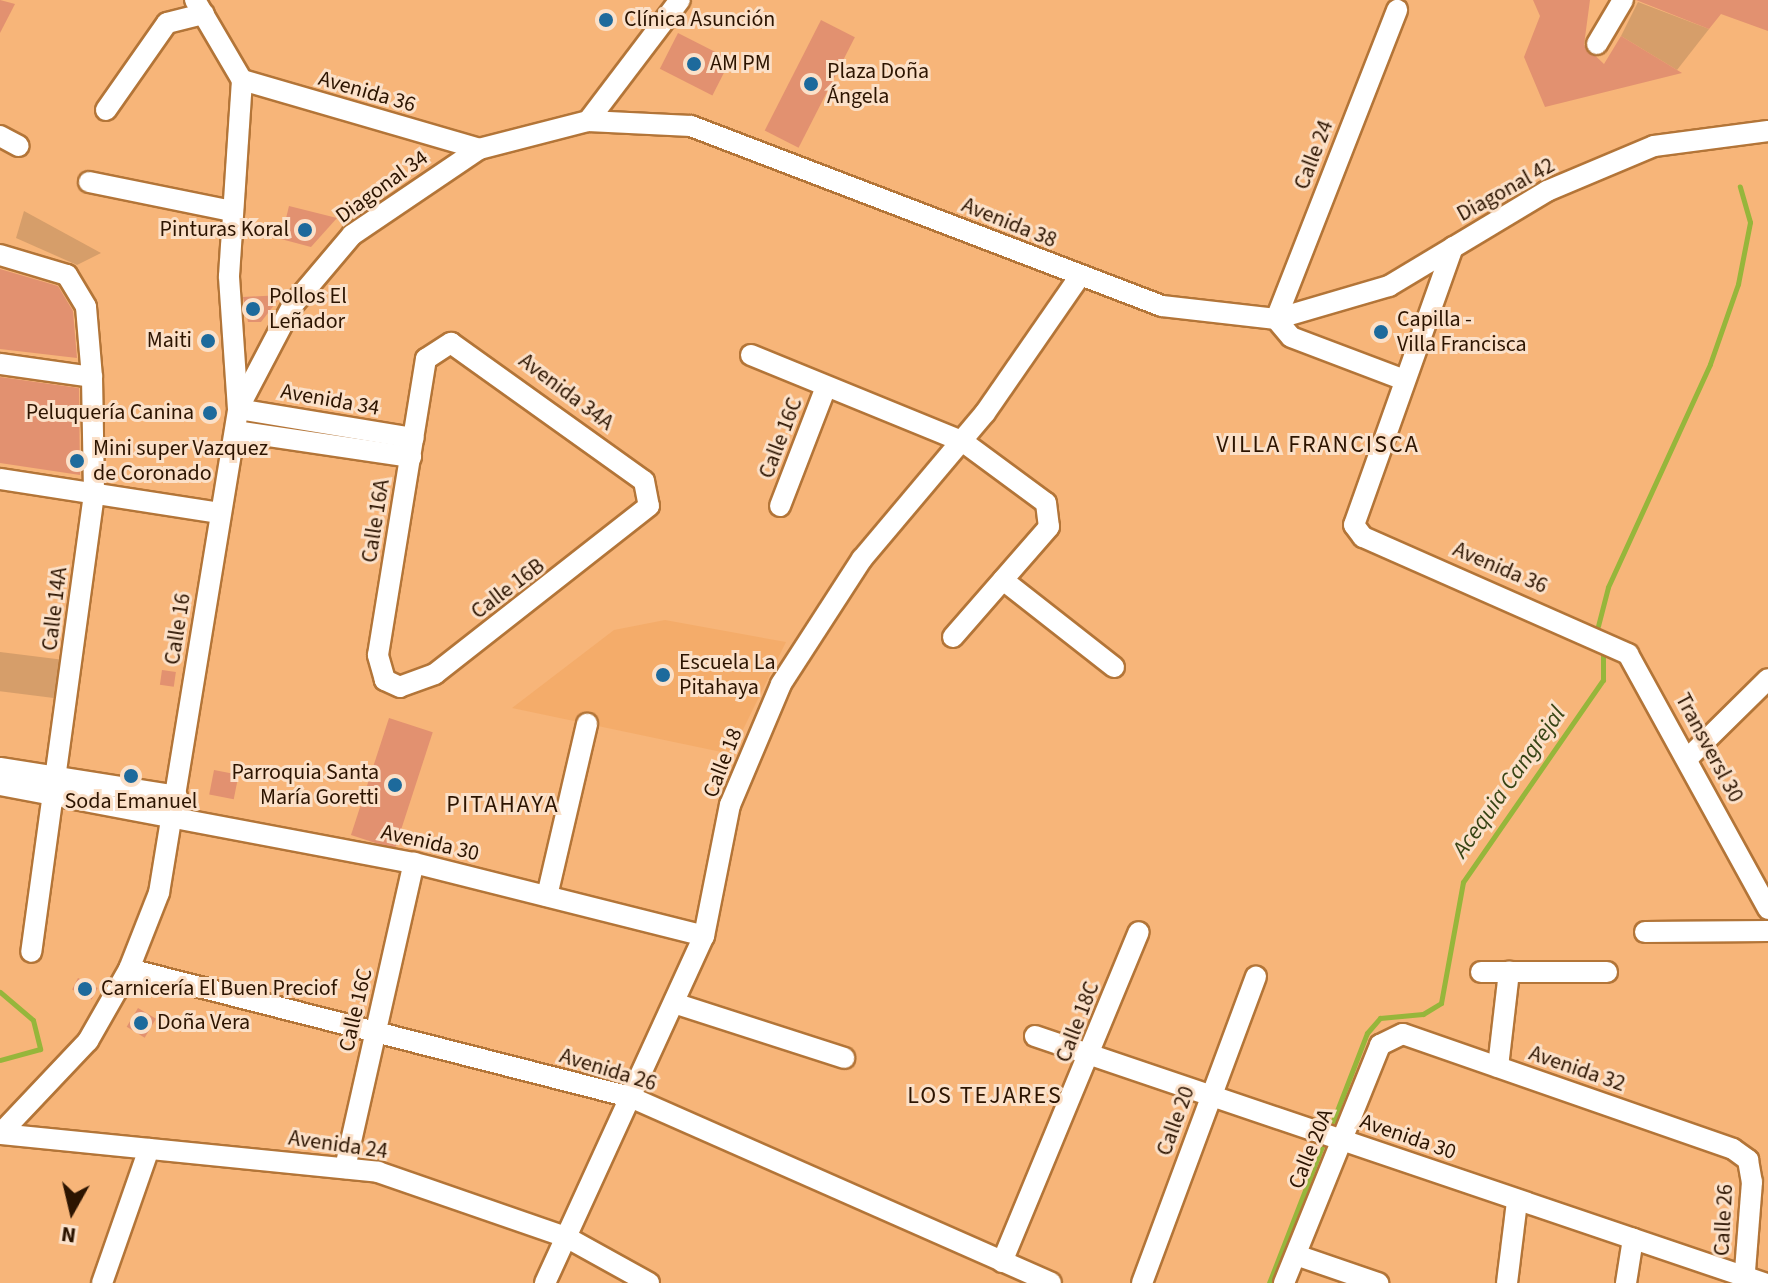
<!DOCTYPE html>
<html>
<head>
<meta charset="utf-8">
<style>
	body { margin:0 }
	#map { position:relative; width:1768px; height:1283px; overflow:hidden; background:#f7b579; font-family:"Source Sans 3",sans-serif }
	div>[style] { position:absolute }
	.built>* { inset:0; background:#f4ac6a }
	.green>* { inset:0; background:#d69e6a; transform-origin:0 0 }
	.stream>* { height:5px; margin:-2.5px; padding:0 2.5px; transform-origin:2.5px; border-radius:2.5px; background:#96b63b }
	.building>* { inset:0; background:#e29170; transform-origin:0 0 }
	.roads { filter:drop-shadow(2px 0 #b37538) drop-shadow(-2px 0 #b37538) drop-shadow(0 2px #b37538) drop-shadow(0 -2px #b37538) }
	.minor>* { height:20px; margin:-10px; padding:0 10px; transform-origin:10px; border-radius:10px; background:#fff }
	.dots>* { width:22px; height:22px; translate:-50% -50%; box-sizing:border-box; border:4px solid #fbe0c8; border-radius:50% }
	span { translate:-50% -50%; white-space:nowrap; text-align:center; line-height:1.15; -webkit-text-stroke:6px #fbe0c8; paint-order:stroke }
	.poi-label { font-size:22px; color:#2c1400 }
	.left { translate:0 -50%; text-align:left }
	.right { translate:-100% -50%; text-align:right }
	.street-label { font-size:22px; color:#2c1400 }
	.neighbourhood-label { font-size:24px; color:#2c1400; letter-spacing:2px }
	.water-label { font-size:24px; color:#374414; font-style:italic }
	.north { position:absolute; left:32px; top:1171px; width:80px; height:80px; -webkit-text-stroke:6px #fbe0c8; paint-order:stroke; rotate:188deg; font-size:22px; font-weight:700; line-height:32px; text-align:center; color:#2c1400 }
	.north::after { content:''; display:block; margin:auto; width:28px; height:36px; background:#2c1400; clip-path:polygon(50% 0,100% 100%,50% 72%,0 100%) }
</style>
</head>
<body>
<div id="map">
	<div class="built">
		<div style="clip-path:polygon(665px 620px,786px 642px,731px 754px,512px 708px,614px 630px)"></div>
	</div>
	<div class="green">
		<div style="clip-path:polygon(1638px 2px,1709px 29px,1677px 70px,1621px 36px)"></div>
		<div style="clip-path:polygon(24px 211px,101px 253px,77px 265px,16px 238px)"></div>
		<div style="left:0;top:652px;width:65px;height:39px;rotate:7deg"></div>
	</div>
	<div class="stream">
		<div style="left:1598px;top:626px;width:40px;rotate:-75.6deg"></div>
		<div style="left:1608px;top:587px;width:245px;rotate:-65.4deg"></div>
		<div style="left:1710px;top:364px;width:85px;rotate:-70.7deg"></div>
		<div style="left:1738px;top:284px;width:63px;rotate:-79deg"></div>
		<div style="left:1750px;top:222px;width:37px;rotate:-106deg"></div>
		<div style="left:0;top:992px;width:43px;rotate:40.3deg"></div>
		<div style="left:33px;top:1020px;width:30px;rotate:76deg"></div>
		<div style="left:40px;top:1049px;width:41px;rotate:164.6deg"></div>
		<div style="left:1333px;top:1121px;width:94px;rotate:-68.9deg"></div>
		<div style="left:1367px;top:1033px;width:20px;rotate:-49deg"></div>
		<div style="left:1380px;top:1018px;width:43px;rotate:-5.3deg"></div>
		<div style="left:1423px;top:1014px;width:21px;rotate:-31deg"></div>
		<div style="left:1441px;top:1003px;width:123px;rotate:-79.7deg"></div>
		<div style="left:1463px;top:882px;width:246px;rotate:-55.3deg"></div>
		<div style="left:1603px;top:680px;width:30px;rotate:-90deg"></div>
		<div style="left:1269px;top:1283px;width:149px;rotate:-68.8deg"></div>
	</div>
	<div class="building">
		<div style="clip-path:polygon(0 0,15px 4px,0 33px)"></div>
		<div style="clip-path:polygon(1533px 0,1590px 0,1584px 45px,1604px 64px,1621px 36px,1682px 73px,1545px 107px,1524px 57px,1540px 16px)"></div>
		<div style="clip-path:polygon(1636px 0,1768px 0,1768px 31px,1721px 14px,1709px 29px)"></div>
		<div style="left:821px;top:20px;width:38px;height:124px;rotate:27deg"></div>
		<div style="left:678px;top:33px;width:59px;height:40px;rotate:27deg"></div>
		<div style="clip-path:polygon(289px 206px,337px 218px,311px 247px,281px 239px)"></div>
		<div style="clip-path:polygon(0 269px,58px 286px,73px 311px,77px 358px,0 349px)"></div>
		<div style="clip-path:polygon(282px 295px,261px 322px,248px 322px,243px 297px)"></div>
		<div style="clip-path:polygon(0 377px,79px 388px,80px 475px,0 463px)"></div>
		<div style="left:162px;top:670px;width:14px;height:15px;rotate:8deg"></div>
		<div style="left:389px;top:718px;width:46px;height:123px;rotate:18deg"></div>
		<div style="left:214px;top:770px;width:25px;height:25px;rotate:11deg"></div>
		<div style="left:78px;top:978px;width:22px;height:13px;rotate:27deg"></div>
		<div style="left:138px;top:1008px;width:21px;height:22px;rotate:31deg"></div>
	</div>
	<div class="roads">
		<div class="minor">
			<div style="left:195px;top:0;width:93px;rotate:59.6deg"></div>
			<div style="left:1597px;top:44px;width:51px;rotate:-59.4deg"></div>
			<div style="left:242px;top:80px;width:247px;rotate:16.2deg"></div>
			<div style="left:106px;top:110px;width:106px;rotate:-55deg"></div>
			<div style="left:167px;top:23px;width:38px;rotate:-14deg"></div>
			<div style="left:588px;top:121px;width:152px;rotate:-52.8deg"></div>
			<div style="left:0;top:136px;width:21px;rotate:28deg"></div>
			<div style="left:89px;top:182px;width:145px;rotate:11.5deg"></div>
			<div style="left:1453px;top:247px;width:295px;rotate:109.6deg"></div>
			<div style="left:1354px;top:525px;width:15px;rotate:53deg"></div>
			<div style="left:1363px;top:537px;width:290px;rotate:23.8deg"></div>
			<div style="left:1628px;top:654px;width:291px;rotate:61.2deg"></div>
			<div style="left:0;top:255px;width:70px;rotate:16.6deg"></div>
			<div style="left:67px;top:275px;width:37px;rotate:59deg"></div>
			<div style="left:86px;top:307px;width:70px;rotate:85.1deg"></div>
			<div style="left:92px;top:377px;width:117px;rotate:89deg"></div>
			<div style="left:94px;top:494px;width:462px;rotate:97.8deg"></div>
			<div style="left:1276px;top:319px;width:332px;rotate:-68.6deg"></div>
			<div style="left:1276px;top:319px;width:23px;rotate:50deg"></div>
			<div style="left:1291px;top:337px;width:121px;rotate:20.8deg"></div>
			<div style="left:451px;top:343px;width:237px;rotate:35.6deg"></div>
			<div style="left:644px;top:481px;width:25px;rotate:79deg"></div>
			<div style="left:649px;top:506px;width:272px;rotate:141.9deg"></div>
			<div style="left:435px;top:674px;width:37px;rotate:160deg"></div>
			<div style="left:400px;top:687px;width:17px;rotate:-155deg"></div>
			<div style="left:385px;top:680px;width:26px;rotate:-106deg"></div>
			<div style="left:378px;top:655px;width:300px;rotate:-80.8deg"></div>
			<div style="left:426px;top:359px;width:30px;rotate:-33deg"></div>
			<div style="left:751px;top:355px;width:228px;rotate:22.2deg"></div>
			<div style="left:962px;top:441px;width:104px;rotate:36.4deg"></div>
			<div style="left:1046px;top:503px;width:24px;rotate:83deg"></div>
			<div style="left:1049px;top:527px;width:146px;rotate:131.1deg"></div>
			<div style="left:0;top:364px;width:93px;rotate:8deg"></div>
			<div style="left:238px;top:409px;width:116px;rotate:-62.3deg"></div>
			<div style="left:292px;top:306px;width:93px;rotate:-49.8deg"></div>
			<div style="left:352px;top:235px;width:153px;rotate:-34.1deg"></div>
			<div style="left:479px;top:149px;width:113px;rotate:-14.4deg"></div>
			<div style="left:588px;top:121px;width:103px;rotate:2.8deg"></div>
			<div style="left:691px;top:126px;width:504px;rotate:20.92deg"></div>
			<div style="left:1162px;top:306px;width:115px;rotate:6.5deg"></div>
			<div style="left:1276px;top:319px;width:118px;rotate:-16.3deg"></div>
			<div style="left:1389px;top:286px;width:184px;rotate:-31deg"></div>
			<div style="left:1547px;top:191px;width:116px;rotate:-22.8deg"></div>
			<div style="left:1654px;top:146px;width:115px;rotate:-7.5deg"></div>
			<div style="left:238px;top:409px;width:178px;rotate:9.4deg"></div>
			<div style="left:235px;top:431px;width:178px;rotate:8.4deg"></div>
			<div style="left:0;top:479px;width:222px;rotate:8.8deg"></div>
			<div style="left:780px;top:506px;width:128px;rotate:-68.9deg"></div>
			<div style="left:1003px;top:580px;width:141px;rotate:38.1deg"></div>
			<div style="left:1688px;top:758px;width:112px;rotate:-44.6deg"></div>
			<div style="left:0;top:768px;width:179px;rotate:9deg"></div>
			<div style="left:0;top:785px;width:421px;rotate:10.7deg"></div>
			<div style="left:414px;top:863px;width:299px;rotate:14.1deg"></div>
			<div style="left:547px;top:896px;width:177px;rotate:-76.9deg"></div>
			<div style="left:1645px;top:932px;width:123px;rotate:-0.5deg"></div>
			<div style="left:129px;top:969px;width:517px;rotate:14.33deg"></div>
			<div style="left:630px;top:1097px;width:460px;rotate:23.8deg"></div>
			<div style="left:1481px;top:972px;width:126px"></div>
			<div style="left:674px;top:1003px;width:179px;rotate:17.9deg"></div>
			<div style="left:1035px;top:1036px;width:770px;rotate:18.72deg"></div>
			<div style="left:1498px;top:1067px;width:96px;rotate:-83.4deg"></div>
			<div style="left:0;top:1134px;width:128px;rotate:-46.6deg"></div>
			<div style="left:88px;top:1041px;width:83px;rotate:-60.3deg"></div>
			<div style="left:129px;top:969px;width:82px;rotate:-68.5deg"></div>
			<div style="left:159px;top:893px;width:490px;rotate:-80.7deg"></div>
			<div style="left:238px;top:409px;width:133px;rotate:-93.9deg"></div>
			<div style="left:229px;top:276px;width:196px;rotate:-86.2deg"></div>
			<div style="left:0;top:1134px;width:380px;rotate:5.7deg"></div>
			<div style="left:378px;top:1172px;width:199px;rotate:19.1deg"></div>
			<div style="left:566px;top:1237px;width:95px;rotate:29deg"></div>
			<div style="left:345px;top:1168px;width:313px;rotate:-77.3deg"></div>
			<div style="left:1296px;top:1255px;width:87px;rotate:18.9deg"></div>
			<div style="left:1002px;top:1262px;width:357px;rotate:-67.5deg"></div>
			<div style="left:102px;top:1283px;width:142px;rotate:-70.7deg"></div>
			<div style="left:545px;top:1283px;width:382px;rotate:-65.4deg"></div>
			<div style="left:704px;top:936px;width:134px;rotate:-78.8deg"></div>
			<div style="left:730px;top:805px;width:131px;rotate:-67.1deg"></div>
			<div style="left:781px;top:684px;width:149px;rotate:-57.1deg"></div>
			<div style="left:862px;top:559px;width:191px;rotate:-49.9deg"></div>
			<div style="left:985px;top:413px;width:165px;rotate:-55.3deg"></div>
			<div style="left:1142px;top:1283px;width:327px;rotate:-69.6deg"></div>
			<div style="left:1284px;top:1283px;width:257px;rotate:-68deg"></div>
			<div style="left:1380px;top:1045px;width:25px;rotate:-26deg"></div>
			<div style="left:1403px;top:1034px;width:349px;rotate:19.2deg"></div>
			<div style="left:1733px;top:1149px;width:19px;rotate:36deg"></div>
			<div style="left:1748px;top:1160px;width:22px;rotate:80deg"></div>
			<div style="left:1752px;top:1182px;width:101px;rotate:94.5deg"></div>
			<div style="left:1507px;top:1283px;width:83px;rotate:-83deg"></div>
			<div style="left:1626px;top:1283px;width:45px;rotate:-81deg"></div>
		</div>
	</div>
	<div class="dots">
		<div style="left:606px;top:20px;background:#1d6a9c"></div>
		<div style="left:694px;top:64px;background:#1d6a9c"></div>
		<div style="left:811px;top:84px;background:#1d6a9c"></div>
		<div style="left:305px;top:230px;background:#1d6a9c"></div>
		<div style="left:253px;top:309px;background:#1d6a9c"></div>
		<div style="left:1381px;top:332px;background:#1d6a9c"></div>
		<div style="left:208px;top:341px;background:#1d6a9c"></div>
		<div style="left:210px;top:413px;background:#1d6a9c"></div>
		<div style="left:77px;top:461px;background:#1d6a9c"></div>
		<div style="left:663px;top:675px;background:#1d6a9c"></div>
		<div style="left:131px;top:776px;background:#1d6a9c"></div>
		<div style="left:395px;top:785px;background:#1d6a9c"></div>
		<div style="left:85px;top:989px;background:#1d6a9c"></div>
		<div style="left:141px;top:1023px;background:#1d6a9c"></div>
	</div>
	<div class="poi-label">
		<span class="left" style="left:624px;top:20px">Clínica Asunción</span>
		<span class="left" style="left:710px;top:64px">AM PM</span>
		<span class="left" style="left:827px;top:84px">Plaza Doña<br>Ángela</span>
		<span class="right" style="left:289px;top:230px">Pinturas Koral</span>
		<span class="left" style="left:269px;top:309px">Pollos El<br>Leñador</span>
		<span class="left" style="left:1397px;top:332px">Capilla -<br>Villa Francisca</span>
		<span class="right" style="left:192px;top:341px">Maiti</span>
		<span class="right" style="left:194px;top:413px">Peluquería Canina</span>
		<span class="left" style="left:93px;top:461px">Mini super Vazquez<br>de Coronado</span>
		<span class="left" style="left:679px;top:675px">Escuela La<br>Pitahaya</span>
		<span class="right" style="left:379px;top:785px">Parroquia Santa<br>María Goretti</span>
		<span style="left:131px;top:802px">Soda Emanuel</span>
		<span class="left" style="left:101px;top:989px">Carnicería El Buen Preciof</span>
		<span class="left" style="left:157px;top:1023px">Doña Vera</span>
	</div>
	<div class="street-label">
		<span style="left:367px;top:92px;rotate:16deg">Avenida 36</span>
		<span style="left:1314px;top:155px;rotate:-69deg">Calle 24</span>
		<span style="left:382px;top:187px;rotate:-36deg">Diagonal 34</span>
		<span style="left:1506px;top:190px;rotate:-29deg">Diagonal 42</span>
		<span style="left:1009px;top:223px;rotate:22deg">Avenida 38</span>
		<span style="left:566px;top:392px;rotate:37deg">Avenida 34A</span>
		<span style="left:330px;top:400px;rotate:10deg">Avenida 34</span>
		<span style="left:781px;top:438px;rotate:-69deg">Calle 16C</span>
		<span style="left:376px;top:521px;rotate:-81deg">Calle 16A</span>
		<span style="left:1500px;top:568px;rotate:23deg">Avenida 36</span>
		<span style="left:508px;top:589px;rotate:-37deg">Calle 16B</span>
		<span style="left:55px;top:609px;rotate:-83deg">Calle 14A</span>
		<span style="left:178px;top:629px;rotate:-81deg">Calle 16</span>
		<span style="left:1709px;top:748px;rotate:62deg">Transversl 30</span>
		<span style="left:723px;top:763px;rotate:-69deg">Calle 18</span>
		<span style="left:430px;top:843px;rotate:13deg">Avenida 30</span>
		<span style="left:356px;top:1010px;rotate:-77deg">Calle 16C</span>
		<span style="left:1078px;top:1022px;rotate:-69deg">Calle 18C</span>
		<span style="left:1577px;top:1069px;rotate:19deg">Avenida 32</span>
		<span style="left:608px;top:1070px;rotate:17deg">Avenida 26</span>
		<span style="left:1176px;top:1121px;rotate:-70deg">Calle 20</span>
		<span style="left:1408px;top:1137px;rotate:19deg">Avenida 30</span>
		<span style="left:338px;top:1145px;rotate:8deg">Avenida 24</span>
		<span style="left:1311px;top:1149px;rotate:-68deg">Calle 20A</span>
		<span style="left:1724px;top:1220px;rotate:-87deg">Calle 26</span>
	</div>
	<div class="neighbourhood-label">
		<span style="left:1318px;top:445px">VILLA FRANCISCA</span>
		<span style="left:503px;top:805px">PITAHAYA</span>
		<span style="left:985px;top:1096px">LOS TEJARES</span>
	</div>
	<div class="water-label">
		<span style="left:1509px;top:782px;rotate:-55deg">Acequia Cangrejal</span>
	</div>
	<div class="north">N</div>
</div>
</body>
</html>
